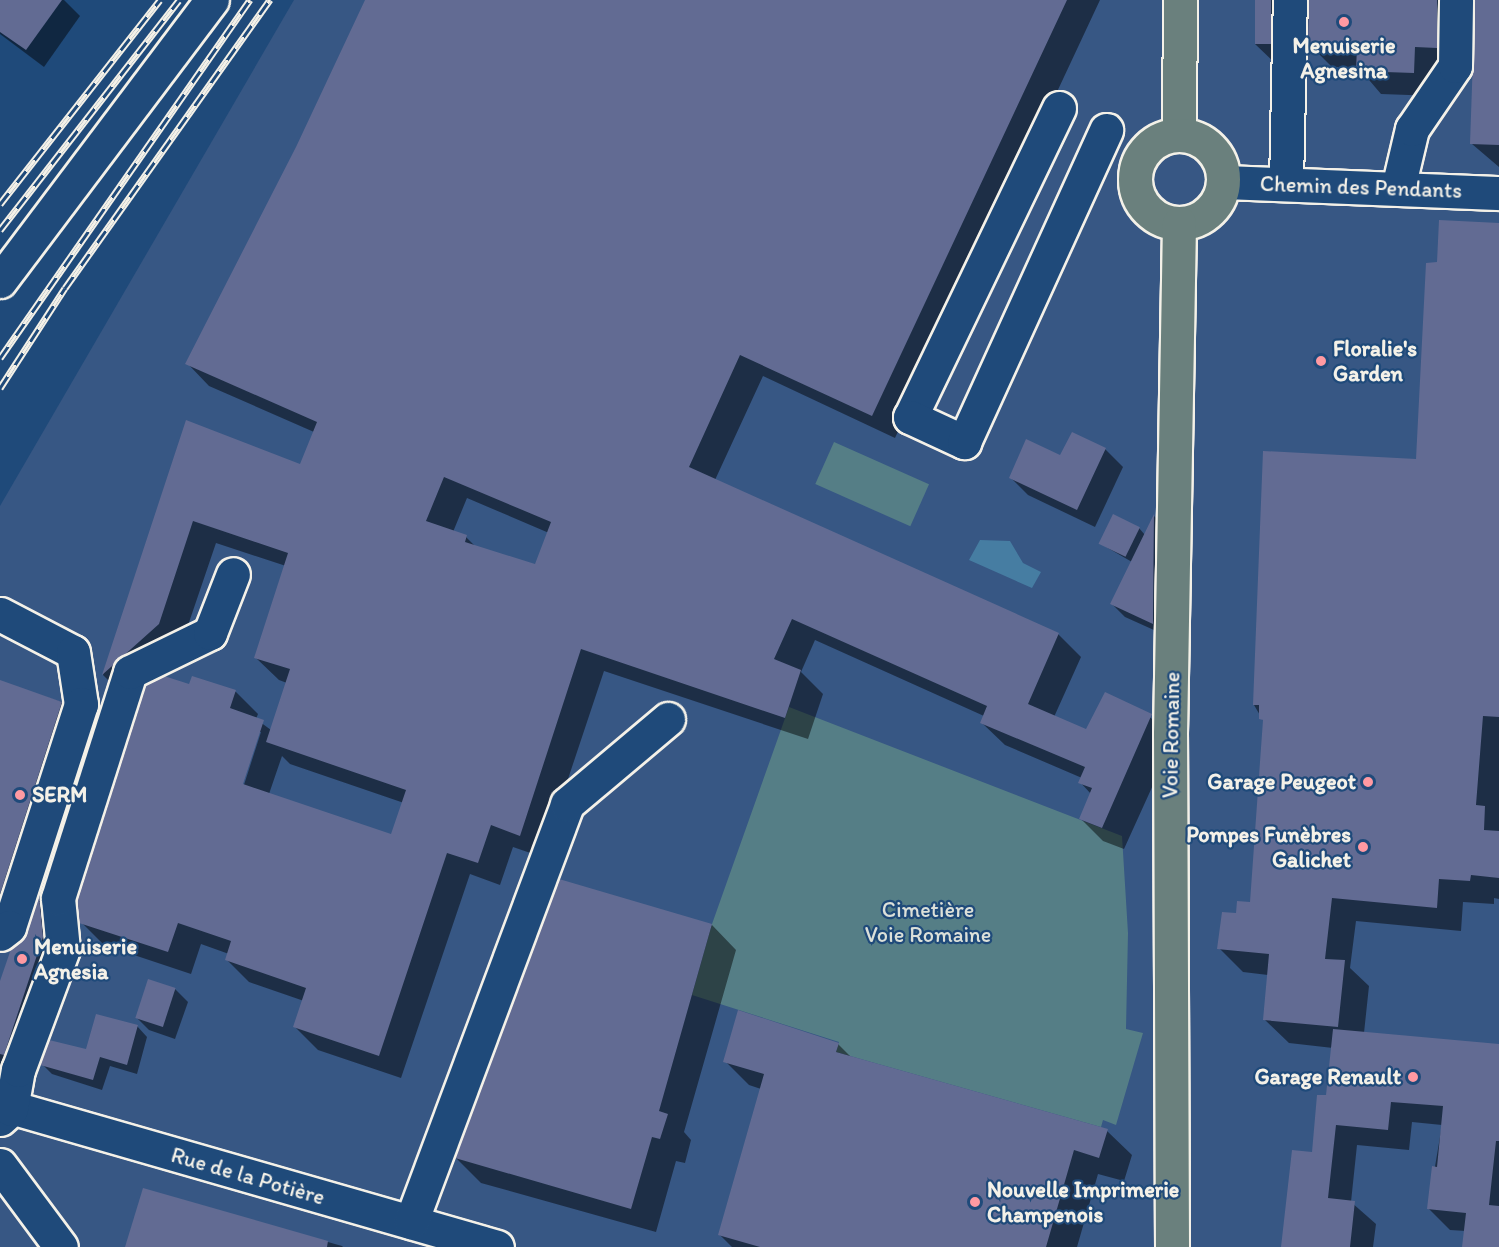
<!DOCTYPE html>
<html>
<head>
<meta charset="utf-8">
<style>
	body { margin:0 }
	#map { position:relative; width:1499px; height:1247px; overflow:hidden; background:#1f4a7a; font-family:Itim,sans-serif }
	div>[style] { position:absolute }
	.built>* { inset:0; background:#375784 }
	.green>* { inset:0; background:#557e86; transform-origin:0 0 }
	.water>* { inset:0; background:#467da2 }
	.shadow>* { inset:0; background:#0007 }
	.building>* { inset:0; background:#626b93; transform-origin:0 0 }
	.roads { filter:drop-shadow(2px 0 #f4f1e8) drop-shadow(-2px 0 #f4f1e8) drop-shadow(0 2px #f4f1e8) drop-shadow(0 -2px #f4f1e8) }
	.minor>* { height:33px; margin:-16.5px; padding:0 16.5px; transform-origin:16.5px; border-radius:16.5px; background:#1f4a7a }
	.major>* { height:33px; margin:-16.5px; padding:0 16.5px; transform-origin:16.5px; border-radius:16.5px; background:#6a807d }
	.major>.ring { margin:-16.5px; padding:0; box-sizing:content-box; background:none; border:33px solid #6a807d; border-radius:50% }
	.rail>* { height:7px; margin-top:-3.5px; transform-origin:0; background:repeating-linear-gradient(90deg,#1f4a7a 0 14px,#f4f1e8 0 28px); box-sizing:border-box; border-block:2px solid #f4f1e8 }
	.dots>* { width:16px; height:16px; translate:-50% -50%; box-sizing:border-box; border:3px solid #1f4a7a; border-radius:50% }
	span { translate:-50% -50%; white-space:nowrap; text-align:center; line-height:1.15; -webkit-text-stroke:4.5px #1f4a7a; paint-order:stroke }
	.poi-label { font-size:22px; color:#f4f1e8; font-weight:700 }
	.left { translate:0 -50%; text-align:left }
	.right { translate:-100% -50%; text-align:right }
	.street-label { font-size:22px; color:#f4f1e8 }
	.park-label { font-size:22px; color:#dce0d9 }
</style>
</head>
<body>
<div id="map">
	<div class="built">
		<div style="clip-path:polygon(294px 0,1499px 0,1499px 1247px,0 1247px,0 506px)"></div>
	</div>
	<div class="green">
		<div style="left:834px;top:442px;width:104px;height:46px;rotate:24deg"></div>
		<div style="clip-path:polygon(789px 707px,1122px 836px,1128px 933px,1126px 1029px,1143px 1033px,1116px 1125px,1103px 1120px,1101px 1127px,836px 1052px,839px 1042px,692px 995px,712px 924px)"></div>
	</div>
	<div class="water">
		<div style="clip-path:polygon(980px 540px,1010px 541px,1023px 563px,1041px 572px,1032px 588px,969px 560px)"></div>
	</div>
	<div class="shadow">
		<div style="clip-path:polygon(0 0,64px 0,80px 16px,44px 67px,0 34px)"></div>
		<div style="clip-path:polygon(evenodd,367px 0,1100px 0,895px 438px,763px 376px,715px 480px,1058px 634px,1081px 657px,1054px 717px,1087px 731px,1106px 694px,1151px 718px,1173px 741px,1124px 849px,1103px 841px,1081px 819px,1091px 794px,1080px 782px,1082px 778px,1005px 745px,982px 723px,984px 716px,815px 640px,801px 672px,823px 694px,808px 739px,604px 671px,542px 857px,513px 847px,500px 885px,470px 874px,401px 1078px,318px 1050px,295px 1027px,304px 1001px,249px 982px,227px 960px,229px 954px,201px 944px,191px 974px,104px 945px,81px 922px,193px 678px,236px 692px,258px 714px,256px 719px,271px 730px,287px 683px,279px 680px,256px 658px,286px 566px,216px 543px,181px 646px,125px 697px,103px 675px,187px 422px,301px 466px,314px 432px,209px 386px,187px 363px,297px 148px,367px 0,467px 498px,549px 533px,536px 566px,476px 547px,466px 537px,453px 532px,467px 498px,367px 0,258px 732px,261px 732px,242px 791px,239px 790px,258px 732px,367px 0,282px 756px,290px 764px,404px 803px,392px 836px,269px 794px,282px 756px)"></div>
		<div style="clip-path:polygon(1256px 0,1499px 0,1499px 167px,1472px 144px,1476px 6px,1471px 6px,1436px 96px,1381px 94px,1358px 67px,1332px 67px,1309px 44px,1308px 7px,1296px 14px,1278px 66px,1255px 44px)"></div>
		<div style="clip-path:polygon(1499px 225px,1499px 899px,1494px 898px,1494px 904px,1463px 902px,1461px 931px,1356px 921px,1350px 968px,1369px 986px,1364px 1033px,1499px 1045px,1499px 1247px,1464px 1247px,1466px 1231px,1450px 1230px,1428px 1208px,1442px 1125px,1412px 1122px,1409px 1150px,1357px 1145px,1351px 1202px,1376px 1224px,1373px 1247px,1282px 1247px,1313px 1154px,1327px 1097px,1333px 1048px,1289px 1043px,1264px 1019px,1268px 975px,1243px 972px,1219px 948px,1237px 914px,1251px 904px,1264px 722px,1254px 705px,1418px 461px,1439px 264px)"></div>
		<div style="clip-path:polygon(1105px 449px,1123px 467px,1095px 527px,1028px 495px,1010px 477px,1061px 457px)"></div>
		<div style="clip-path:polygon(1154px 516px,1166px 528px,1165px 635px,1125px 617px,1112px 604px,1132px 562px,1101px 544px,1139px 528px,1145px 535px)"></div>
		<div style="clip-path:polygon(0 682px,61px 702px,86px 727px,0 902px)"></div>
		<div style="clip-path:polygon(39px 899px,57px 917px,16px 1078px,0 1073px,0 986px,28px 934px)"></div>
		<div style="clip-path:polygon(712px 925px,736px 950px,684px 1132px,691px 1140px,685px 1163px,676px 1161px,656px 1232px,481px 1183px,456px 1158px)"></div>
		<div style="clip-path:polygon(175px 989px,188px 1002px,175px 1039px,149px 1030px,136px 1017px)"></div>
		<div style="clip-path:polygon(137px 1026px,147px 1037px,137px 1074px,110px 1066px,102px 1090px,52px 1074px,42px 1064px,87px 1051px)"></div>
		<div style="clip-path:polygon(838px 1044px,852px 1058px,1107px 1131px,1132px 1155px,1124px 1181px,1098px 1174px,1077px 1247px,732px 1247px,719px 1234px,761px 1089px,749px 1085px,725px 1061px)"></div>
		<div style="clip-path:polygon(144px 1190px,342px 1246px,343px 1247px,127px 1247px)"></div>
	</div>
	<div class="building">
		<div style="clip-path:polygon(0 0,62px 0,26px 50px,0 32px)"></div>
		<div style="clip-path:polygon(evenodd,365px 0,1067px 0,872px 416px,740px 355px,689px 467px,1059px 633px,1028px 704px,1086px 729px,1105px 692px,1152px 714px,1102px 828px,1079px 819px,1092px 788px,1078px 783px,1085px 767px,980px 723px,987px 706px,792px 619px,774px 659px,801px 670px,785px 718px,581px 649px,520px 836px,491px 825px,478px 863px,447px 853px,379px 1056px,293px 1027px,306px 988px,225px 960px,231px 941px,178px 923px,168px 952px,79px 923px,77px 900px,145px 685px,164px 676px,189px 684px,192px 676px,236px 690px,230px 708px,264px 720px,243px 784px,391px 834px,406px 790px,266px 742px,290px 669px,254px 658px,288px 553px,193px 521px,159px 624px,102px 675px,186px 420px,300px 464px,317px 422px,185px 364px,296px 147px,365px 0,444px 477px,551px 522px,535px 564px,465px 542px,467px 535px,426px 521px,444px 477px)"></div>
		<div style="left:1255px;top:0;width:16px;height:44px"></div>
		<div style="clip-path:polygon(1309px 0,1437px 0,1437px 48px,1415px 47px,1414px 73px,1356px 71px,1357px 46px,1308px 45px)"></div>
		<div style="clip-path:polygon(1475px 0,1499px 0,1499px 145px,1470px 144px)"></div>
		<div style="clip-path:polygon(1439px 220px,1499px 223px,1499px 717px,1483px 716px,1476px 805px,1485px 806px,1484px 830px,1499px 831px,1499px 878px,1471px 875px,1470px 881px,1439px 879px,1437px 908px,1332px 898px,1325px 959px,1345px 960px,1338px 1027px,1263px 1020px,1269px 954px,1217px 949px,1222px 912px,1236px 913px,1237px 901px,1250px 902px,1263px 720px,1259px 719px,1259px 705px,1253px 705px,1263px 451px,1416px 459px,1426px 263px,1437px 262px)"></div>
		<div style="clip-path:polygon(1072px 432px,1106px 448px,1077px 510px,1009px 478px,1026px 439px,1060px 455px)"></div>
		<div style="left:1113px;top:514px;width:30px;height:33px;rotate:26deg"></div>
		<div style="clip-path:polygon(1154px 514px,1153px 615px,1153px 624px,1110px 604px)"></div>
		<div style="clip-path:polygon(0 680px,62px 702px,0 894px)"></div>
		<div style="clip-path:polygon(559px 879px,712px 924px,659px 1111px,668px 1114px,660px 1139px,652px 1137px,631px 1209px,455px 1158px)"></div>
		<div style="clip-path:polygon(39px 896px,43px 937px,4px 1055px,0 1054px,0 981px,11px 949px,27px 933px)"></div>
		<div style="left:148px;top:979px;width:29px;height:41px;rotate:18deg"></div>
		<div style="clip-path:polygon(738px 1010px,839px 1043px,836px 1052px,1108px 1129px,1099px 1158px,1074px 1150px,1046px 1247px,760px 1247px,718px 1235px,764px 1074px,723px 1062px)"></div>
		<div style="clip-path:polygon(96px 1014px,138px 1025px,127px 1065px,100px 1057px,93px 1080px,40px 1065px,49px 1040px,86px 1049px)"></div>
		<div style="clip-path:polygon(1333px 1029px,1499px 1044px,1499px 1141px,1496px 1141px,1489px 1205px,1499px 1206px,1499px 1247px,1462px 1247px,1466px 1213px,1427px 1209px,1432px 1166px,1437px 1167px,1443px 1106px,1391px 1102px,1388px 1130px,1336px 1125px,1328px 1198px,1355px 1201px,1350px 1247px,1281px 1247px,1292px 1150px,1312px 1152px,1317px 1095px,1326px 1095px)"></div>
		<div style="clip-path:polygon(143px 1188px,328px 1241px,327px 1247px,125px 1247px)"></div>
	</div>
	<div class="roads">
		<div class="minor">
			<div style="left:1059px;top:108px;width:343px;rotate:115.7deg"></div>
			<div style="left:910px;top:417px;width:60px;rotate:24.8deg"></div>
			<div style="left:964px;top:442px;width:343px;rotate:-65.5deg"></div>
			<div style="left:1223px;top:182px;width:276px;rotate:2.3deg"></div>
			<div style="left:1286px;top:184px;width:184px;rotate:-88.8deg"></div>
			<div style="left:1398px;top:188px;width:61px;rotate:-76.7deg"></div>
			<div style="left:1412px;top:129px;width:76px;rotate:-55.7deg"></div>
			<div style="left:1455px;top:66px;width:66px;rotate:-89.1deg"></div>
			<div style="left:0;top:281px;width:352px;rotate:-53deg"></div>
			<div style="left:0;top:614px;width:82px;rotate:27.5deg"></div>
			<div style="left:73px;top:652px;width:53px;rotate:81.3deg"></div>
			<div style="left:81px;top:704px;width:234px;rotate:107.9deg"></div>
			<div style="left:9px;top:927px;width:11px;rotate:142deg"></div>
			<div style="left:0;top:1104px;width:517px;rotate:16.05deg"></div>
			<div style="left:0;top:1119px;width:15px;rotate:-42deg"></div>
			<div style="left:11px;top:1109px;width:40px;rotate:-80deg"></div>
			<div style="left:18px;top:1070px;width:129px;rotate:-69.6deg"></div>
			<div style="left:63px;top:949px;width:51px;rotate:-95.6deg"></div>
			<div style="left:58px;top:898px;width:237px;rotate:-72.3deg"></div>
			<div style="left:130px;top:672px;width:89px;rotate:-26deg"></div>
			<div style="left:210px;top:633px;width:63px;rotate:-68.7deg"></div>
			<div style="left:0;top:1165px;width:102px;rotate:53.4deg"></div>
			<div style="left:411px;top:1222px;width:446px;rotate:-69.5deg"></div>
			<div style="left:567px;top:804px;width:132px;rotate:-40.1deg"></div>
		</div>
		<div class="major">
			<div style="left:1179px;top:134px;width:134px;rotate:-89.6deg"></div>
			<div class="ring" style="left:1135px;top:135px;width:55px;height:55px"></div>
			<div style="left:1172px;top:1247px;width:513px;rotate:-90.22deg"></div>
			<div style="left:1170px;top:734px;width:511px;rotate:-88.99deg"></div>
		</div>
	</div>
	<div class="rail">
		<div style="left:0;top:204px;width:259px;rotate:-51.9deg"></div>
		<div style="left:0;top:230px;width:291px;rotate:-52.1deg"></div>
		<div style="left:0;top:358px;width:437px;rotate:-55.1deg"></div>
		<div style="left:0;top:388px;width:119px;rotate:-57deg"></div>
		<div style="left:65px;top:288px;width:354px;rotate:-54.6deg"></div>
	</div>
	<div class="dots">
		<div style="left:1344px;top:22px;background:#ff9aa2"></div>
		<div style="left:1321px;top:361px;background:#ff9aa2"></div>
		<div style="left:1368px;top:782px;background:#ff9aa2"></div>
		<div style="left:20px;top:795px;background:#ff9aa2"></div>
		<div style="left:1363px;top:847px;background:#ff9aa2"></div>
		<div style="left:22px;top:959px;background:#ff9aa2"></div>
		<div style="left:1413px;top:1077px;background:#ff9aa2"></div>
		<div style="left:975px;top:1202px;background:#ff9aa2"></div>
	</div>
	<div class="poi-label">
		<span style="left:1344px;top:58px">Menuiserie<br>Agnesina</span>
		<span class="left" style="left:1333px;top:361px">Floralie's<br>Garden</span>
		<span class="right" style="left:1356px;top:782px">Garage Peugeot</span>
		<span class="left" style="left:32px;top:795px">SERM</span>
		<span class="right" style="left:1351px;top:847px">Pompes Funèbres<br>Galichet</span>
		<span class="left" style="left:34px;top:959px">Menuiserie<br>Agnesia</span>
		<span class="right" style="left:1401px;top:1077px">Garage Renault</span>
		<span class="left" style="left:987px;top:1202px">Nouvelle Imprimerie<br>Champenois</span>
	</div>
	<div class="street-label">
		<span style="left:1361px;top:187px;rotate:2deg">Chemin des Pendants</span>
		<span style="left:1171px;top:735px;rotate:-89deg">Voie Romaine</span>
		<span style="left:248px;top:1176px;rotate:16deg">Rue de la Potière</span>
	</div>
	<div class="park-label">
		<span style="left:928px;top:922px">Cimetière<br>Voie Romaine</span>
	</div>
</div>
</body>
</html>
